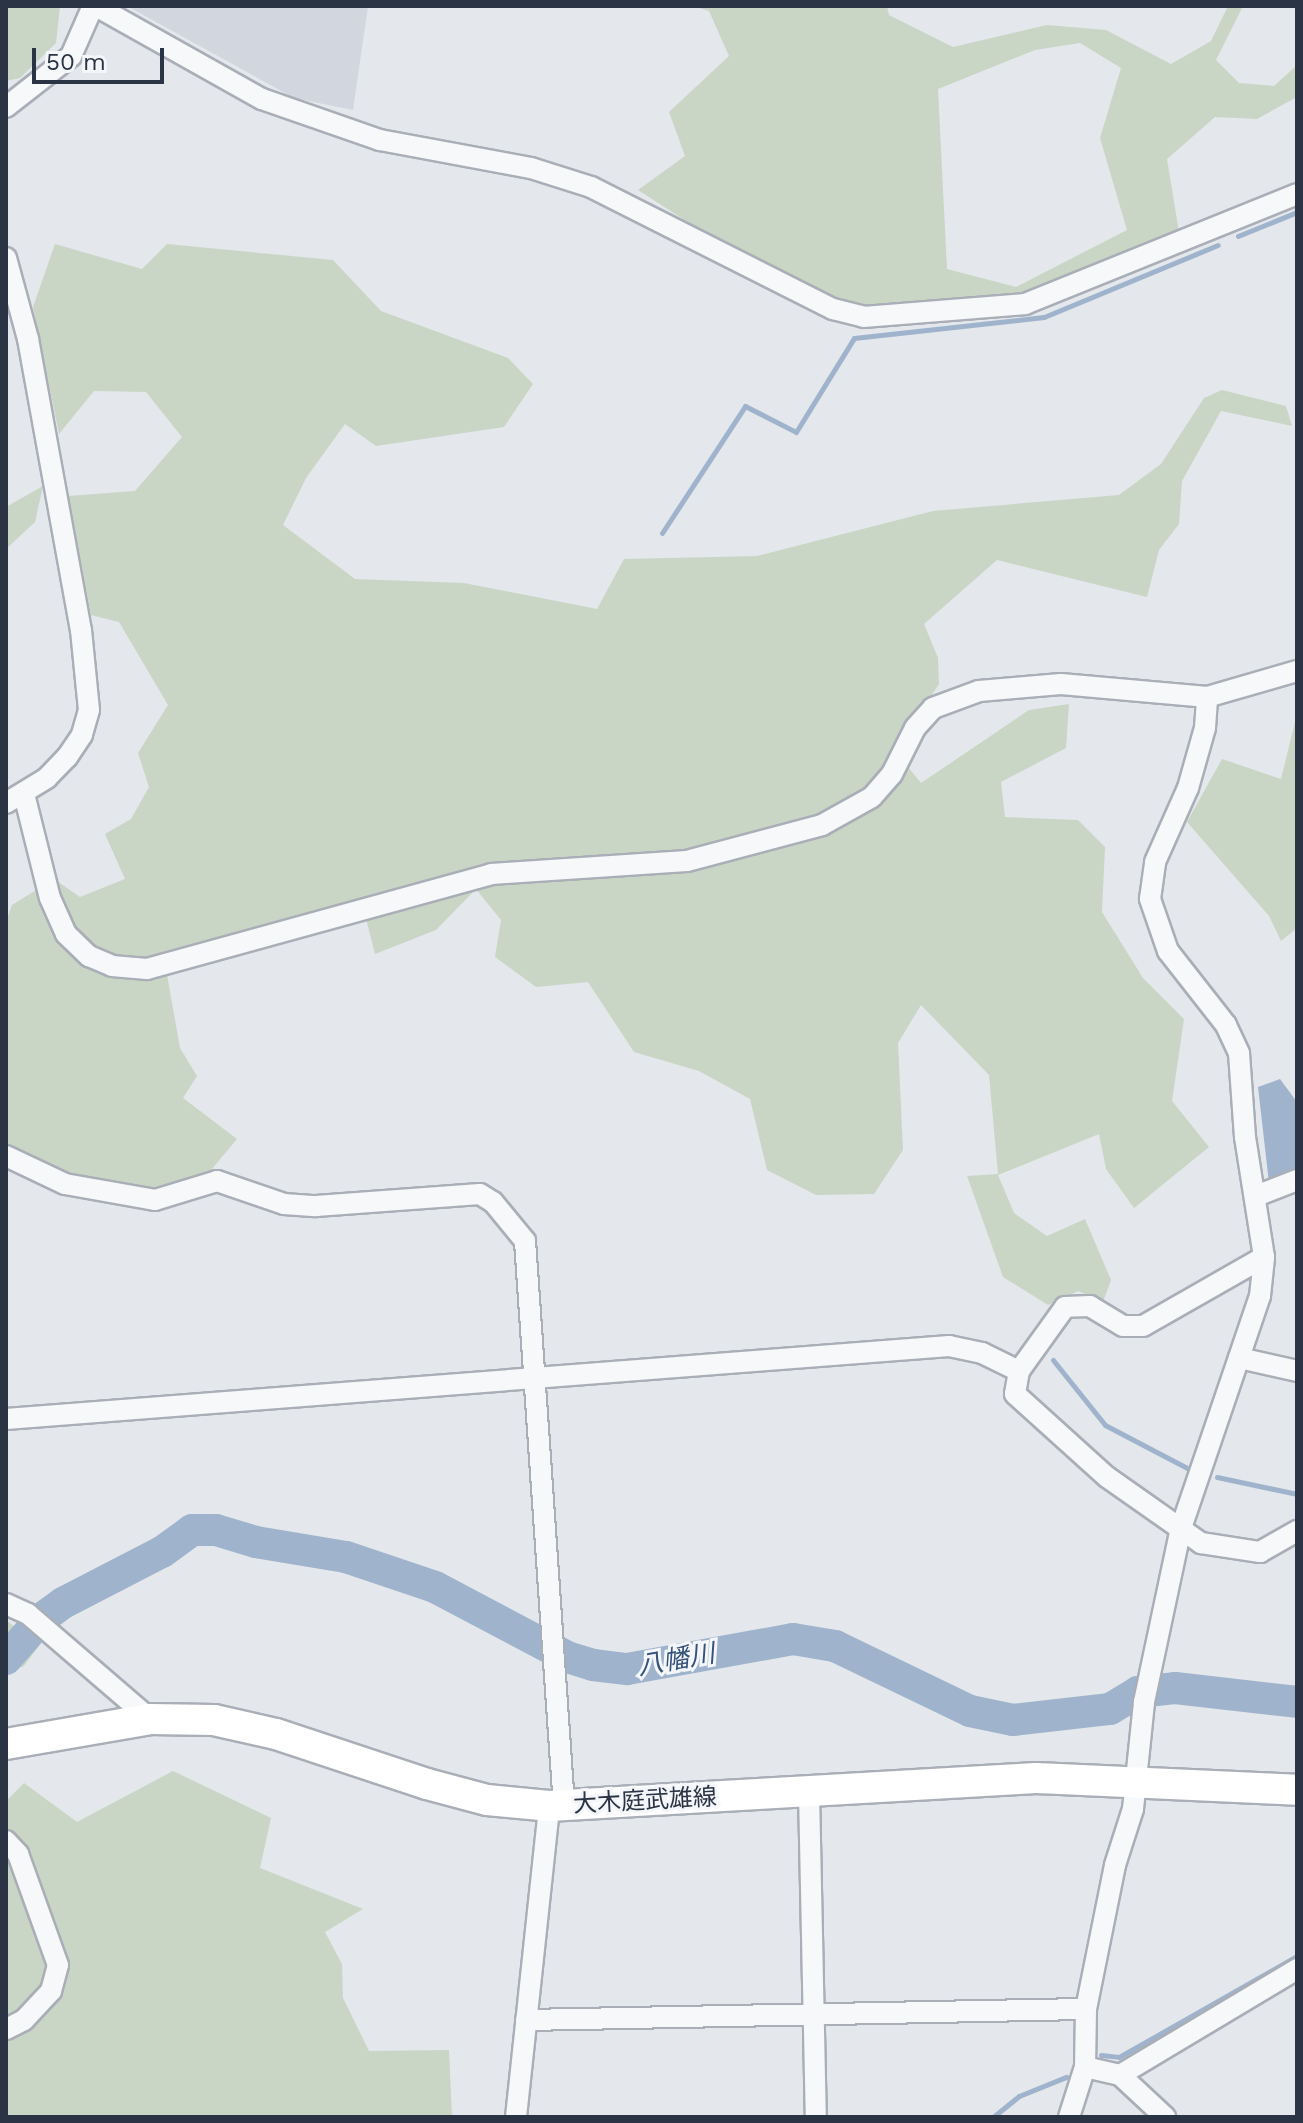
<!DOCTYPE html>
<html>
<head>
<meta charset="utf-8">
<style>
	body { margin:0 }
	#map { position:relative; width:1303px; height:2123px; overflow:hidden; background:#e4e7ec; font-family:"Work Sans","Noto Sans JP",sans-serif }
	div>[style] { position:absolute }
	.built>* { inset:0; background:#d2d6de }
	.green>* { inset:0; background:#c9d6c5 }
	.water>* { inset:0; background:#9fb4cc }
	.stream>* { height:5px; margin:-2.5px; padding:0 2.5px; transform-origin:2.5px; border-radius:2.5px; background:#9fb4cc }
	.river>* { height:32px; margin:-16px; padding:0 16px; transform-origin:16px; border-radius:16px; background:#9fb4cc }
	.roads { filter:drop-shadow(2px 0 #a9aeb7) drop-shadow(-2px 0 #a9aeb7) drop-shadow(0 2px #a9aeb7) drop-shadow(0 -2px #a9aeb7) }
	.minor>* { height:20px; margin:-10px; padding:0 10px; transform-origin:10px; border-radius:10px; background:#f7f8fa }
	.secondary>* { height:30px; margin:-15px; padding:0 15px; transform-origin:15px; border-radius:15px; background:#fff }
	span { translate:-50% -50%; white-space:nowrap; text-align:center; line-height:1.15; -webkit-text-stroke:6px #f4f6f9; paint-order:stroke }
	.street-label { font-size:24px; color:#2b3445 }
	.water-label { font-size:26px; color:#34527a; font-style:italic }
	.frame { position:absolute; inset:0; border:8px solid #2b3445; pointer-events:none }
	.scale { position:absolute; left:32px; top:48px; width:132px; height:36px; box-sizing:border-box; border:4px solid #2b3445; border-top:0; padding-left:10px; font-size:24px; line-height:28px; white-space:nowrap; color:#2b3445; -webkit-text-stroke:6px #f4f6f9; paint-order:stroke }
</style>
</head>
<body>
<div id="map">
	<div class="built">
		<div style="clip-path:polygon(127px 6px,368px 6px,353px 110px,294px 98px)"></div>
	</div>
	<div class="green">
		<div style="clip-path:polygon(6px 6px,60px 6px,56px 43px,20px 78px,6px 81px)"></div>
		<div style="clip-path:polygon(evenodd,693px 6px,887px 6px,889px 15px,953px 47px,1047px 25px,1106px 30px,1171px 64px,1211px 41px,1228px 6px,1243px 6px,1216px 60px,1239px 83px,1274px 86px,1297px 65px,1297px 97px,1257px 119px,1215px 117px,1167px 159px,1179px 232px,1027px 299px,859px 307px,731px 250px,638px 190px,685px 156px,669px 112px,729px 56px,709px 11px,693px 6px,1080px 43px,1121px 68px,1100px 138px,1127px 230px,1016px 287px,947px 269px,938px 89px,1035px 50px,1080px 43px)"></div>
		<div style="clip-path:polygon(55px 244px,142px 269px,167px 244px,333px 260px,381px 311px,508px 358px,533px 384px,504px 427px,376px 446px,345px 424px,306px 478px,283px 525px,355px 579px,464px 583px,597px 609px,624px 559px,757px 556px,933px 511px,1119px 495px,1161px 464px,1204px 398px,1222px 390px,1286px 406px,1292px 426px,1221px 411px,1182px 481px,1179px 524px,1159px 550px,1147px 597px,997px 560px,924px 624px,938px 658px,939px 684px,895px 751px,921px 783px,1029px 710px,1069px 704px,1066px 748px,1001px 782px,1005px 817px,1078px 820px,1105px 847px,1102px 912px,1143px 978px,1184px 1019px,1172px 1101px,1209px 1147px,1134px 1208px,1106px 1169px,1099px 1134px,998px 1175px,1014px 1213px,1047px 1236px,1085px 1219px,1111px 1280px,1103px 1302px,1078px 1291px,1048px 1305px,1003px 1277px,967px 1176px,998px 1174px,989px 1075px,921px 1005px,898px 1043px,903px 1150px,874px 1194px,816px 1195px,767px 1170px,750px 1099px,699px 1071px,634px 1052px,588px 982px,536px 987px,495px 957px,501px 920px,476px 889px,436px 930px,375px 954px,361px 899px,163px 952px,180px 1048px,197px 1076px,183px 1098px,237px 1139px,206px 1176px,157px 1196px,65px 1178px,6px 1148px,6px 922px,12px 905px,54px 879px,80px 897px,125px 879px,105px 834px,131px 819px,149px 787px,138px 753px,168px 705px,119px 622px,91px 615px,68px 496px,135px 491px,182px 437px,146px 392px,94px 391px,59px 434px,33px 307px)"></div>
		<div style="clip-path:polygon(43px 486px,35px 522px,6px 549px,6px 507px)"></div>
		<div style="clip-path:polygon(1297px 714px,1297px 928px,1281px 941px,1269px 916px,1187px 822px,1222px 759px,1281px 779px)"></div>
		<div style="clip-path:polygon(6px 1620px,39px 1646px,23px 1667px,6px 1670px)"></div>
		<div style="clip-path:polygon(173px 1771px,271px 1818px,260px 1868px,363px 1909px,325px 1932px,342px 1964px,343px 1998px,369px 2051px,449px 2050px,452px 2117px,6px 2117px,6px 1801px,24px 1783px,77px 1822px)"></div>
	</div>
	<div class="water">
		<div style="clip-path:polygon(1280px 1079px,1297px 1102px,1297px 1169px,1269px 1183px,1258px 1087px)"></div>
	</div>
	<div class="stream">
		<div style="left:1238px;top:236px;width:64px;rotate:-22.1deg"></div>
		<div style="left:662px;top:533px;width:152px;rotate:-56.8deg"></div>
		<div style="left:745px;top:406px;width:57px;rotate:27deg"></div>
		<div style="left:796px;top:432px;width:110px;rotate:-58.3deg"></div>
		<div style="left:854px;top:338px;width:191px;rotate:-6.3deg"></div>
		<div style="left:1044px;top:317px;width:188px;rotate:-22.5deg"></div>
		<div style="left:1053px;top:1360px;width:83px;rotate:51.3deg"></div>
		<div style="left:1105px;top:1425px;width:97px;rotate:27.6deg"></div>
		<div style="left:1217px;top:1477px;width:82px;rotate:12deg"></div>
		<div style="left:1101px;top:2055px;width:18px;rotate:6deg"></div>
		<div style="left:1119px;top:2057px;width:205px;rotate:-29.6deg"></div>
		<div style="left:993px;top:2117px;width:33px;rotate:-39deg"></div>
		<div style="left:1019px;top:2096px;width:51px;rotate:-22deg"></div>
	</div>
	<div class="river">
		<div style="left:6px;top:1659px;width:53px;rotate:-48.8deg"></div>
		<div style="left:41px;top:1619px;width:27px;rotate:-36deg"></div>
		<div style="left:63px;top:1603px;width:111px;rotate:-27.3deg"></div>
		<div style="left:162px;top:1552px;width:37px;rotate:-36deg"></div>
		<div style="left:192px;top:1530px;width:24px"></div>
		<div style="left:216px;top:1530px;width:42px;rotate:16.7deg"></div>
		<div style="left:256px;top:1542px;width:91px;rotate:9.5deg"></div>
		<div style="left:346px;top:1557px;width:94px;rotate:18.6deg"></div>
		<div style="left:435px;top:1587px;width:149px;rotate:27.9deg"></div>
		<div style="left:567px;top:1657px;width:27px;rotate:17deg"></div>
		<div style="left:593px;top:1665px;width:34px;rotate:7deg"></div>
		<div style="left:627px;top:1669px;width:169px;rotate:-10.2deg"></div>
		<div style="left:793px;top:1639px;width:43px;rotate:9.5deg"></div>
		<div style="left:835px;top:1646px;width:150px;rotate:25.7deg"></div>
		<div style="left:970px;top:1711px;width:44px;rotate:11.8deg"></div>
		<div style="left:1013px;top:1720px;width:98px;rotate:-6.5deg"></div>
		<div style="left:1110px;top:1709px;width:33px;rotate:-31deg"></div>
		<div style="left:1138px;top:1692px;width:37px;rotate:-6deg"></div>
		<div style="left:1175px;top:1688px;width:123px;rotate:6.5deg"></div>
	</div>
	<div class="roads">
		<div class="minor">
			<div style="left:96px;top:6px;width:190px;rotate:29.3deg"></div>
			<div style="left:262px;top:99px;width:125px;rotate:19.2deg"></div>
			<div style="left:380px;top:140px;width:154px;rotate:10.5deg"></div>
			<div style="left:531px;top:168px;width:63px;rotate:17.6deg"></div>
			<div style="left:591px;top:187px;width:271px;rotate:26.8deg"></div>
			<div style="left:833px;top:309px;width:32px;rotate:14deg"></div>
			<div style="left:864px;top:317px;width:162px;rotate:-4.6deg"></div>
			<div style="left:1025px;top:304px;width:293px;rotate:-22deg"></div>
			<div style="left:6px;top:107px;width:83px;rotate:-38.1deg"></div>
			<div style="left:71px;top:56px;width:55px;rotate:-66.3deg"></div>
			<div style="left:6px;top:258px;width:84px;rotate:74.8deg"></div>
			<div style="left:28px;top:339px;width:296px;rotate:79.7deg"></div>
			<div style="left:81px;top:630px;width:80px;rotate:84.3deg"></div>
			<div style="left:89px;top:710px;width:26px;rotate:106deg"></div>
			<div style="left:82px;top:735px;width:27px;rotate:124deg"></div>
			<div style="left:67px;top:757px;width:29px;rotate:134deg"></div>
			<div style="left:47px;top:778px;width:48px;rotate:148.6deg"></div>
			<div style="left:24px;top:794px;width:107px;rotate:76deg"></div>
			<div style="left:50px;top:898px;width:39px;rotate:66deg"></div>
			<div style="left:66px;top:934px;width:32px;rotate:44deg"></div>
			<div style="left:89px;top:956px;width:25px;rotate:23deg"></div>
			<div style="left:112px;top:966px;width:35px;rotate:5deg"></div>
			<div style="left:147px;top:969px;width:357px;rotate:-15.4deg"></div>
			<div style="left:491px;top:874px;width:196px;rotate:-3.8deg"></div>
			<div style="left:687px;top:861px;width:140px;rotate:-14.9deg"></div>
			<div style="left:822px;top:825px;width:57px;rotate:-29.2deg"></div>
			<div style="left:872px;top:797px;width:30px;rotate:-49deg"></div>
			<div style="left:892px;top:774px;width:51px;rotate:-63.4deg"></div>
			<div style="left:915px;top:728px;width:27px;rotate:-48deg"></div>
			<div style="left:933px;top:708px;width:49px;rotate:-20.3deg"></div>
			<div style="left:979px;top:691px;width:82px;rotate:-4.9deg"></div>
			<div style="left:1061px;top:684px;width:147px;rotate:5.1deg"></div>
			<div style="left:1207px;top:697px;width:94px;rotate:-16.1deg"></div>
			<div style="left:6px;top:1156px;width:65px;rotate:25.4deg"></div>
			<div style="left:65px;top:1184px;width:91px;rotate:10.1deg"></div>
			<div style="left:155px;top:1200px;width:65px;rotate:-17deg"></div>
			<div style="left:217px;top:1181px;width:71px;rotate:18.9deg"></div>
			<div style="left:284px;top:1204px;width:32px;rotate:4deg"></div>
			<div style="left:316px;top:1206px;width:164px;rotate:-4.2deg"></div>
			<div style="left:480px;top:1194px;width:15px;rotate:32deg"></div>
			<div style="left:493px;top:1202px;width:50px;rotate:50.6deg"></div>
			<div style="left:525px;top:1241px;width:566px;rotate:86.05deg"></div>
			<div style="left:1256px;top:1196px;width:44px;rotate:-21.3deg"></div>
			<div style="left:1264px;top:1257px;width:139px;rotate:150.3deg"></div>
			<div style="left:1143px;top:1326px;width:20px;rotate:180deg"></div>
			<div style="left:1123px;top:1326px;width:39px;rotate:-149deg"></div>
			<div style="left:1090px;top:1306px;width:25px;rotate:178deg"></div>
			<div style="left:1065px;top:1307px;width:79px;rotate:125.7deg"></div>
			<div style="left:1019px;top:1371px;width:23px;rotate:100deg"></div>
			<div style="left:1015px;top:1394px;width:124px;rotate:42.1deg"></div>
			<div style="left:1107px;top:1477px;width:115px;rotate:35.1deg"></div>
			<div style="left:1201px;top:1543px;width:60px;rotate:8.7deg"></div>
			<div style="left:1260px;top:1552px;width:43px;rotate:-29.6deg"></div>
			<div style="left:1239px;top:1358px;width:59px;rotate:12.6deg"></div>
			<div style="left:6px;top:1419px;width:946px;rotate:-4.43deg"></div>
			<div style="left:949px;top:1346px;width:34px;rotate:12deg"></div>
			<div style="left:982px;top:1353px;width:41px;rotate:25.9deg"></div>
			<div style="left:6px;top:1604px;width:24px;rotate:24deg"></div>
			<div style="left:28px;top:1614px;width:161px;rotate:40.7deg"></div>
			<div style="left:809px;top:1792px;width:325px;rotate:88.8deg"></div>
			<div style="left:6px;top:1841px;width:18px;rotate:47deg"></div>
			<div style="left:18px;top:1854px;width:118px;rotate:70.2deg"></div>
			<div style="left:58px;top:1965px;width:27px;rotate:105deg"></div>
			<div style="left:51px;top:1991px;width:40px;rotate:133deg"></div>
			<div style="left:24px;top:2020px;width:20px;rotate:153deg"></div>
			<div style="left:526px;top:2020px;width:560px;rotate:-1.13deg"></div>
			<div style="left:1085px;top:2067px;width:36px;rotate:13deg"></div>
			<div style="left:1120px;top:2075px;width:62px;rotate:43deg"></div>
			<div style="left:1120px;top:2075px;width:206px;rotate:-30.9deg"></div>
			<div style="left:516px;top:2117px;width:313px;rotate:-83.9deg"></div>
			<div style="left:1069px;top:2117px;width:52px;rotate:-72.3deg"></div>
			<div style="left:1085px;top:2067px;width:58px;rotate:-89deg"></div>
			<div style="left:1086px;top:2009px;width:147px;rotate:-78.6deg"></div>
			<div style="left:1115px;top:1865px;width:59px;rotate:-72.2deg"></div>
			<div style="left:1133px;top:1809px;width:108px;rotate:-84.1deg"></div>
			<div style="left:1144px;top:1702px;width:178px;rotate:-78deg"></div>
			<div style="left:1181px;top:1528px;width:245px;rotate:-71.2deg"></div>
			<div style="left:1260px;top:1296px;width:39px;rotate:-84deg"></div>
			<div style="left:1264px;top:1257px;width:121px;rotate:-99deg"></div>
			<div style="left:1245px;top:1137px;width:84px;rotate:-94.1deg"></div>
			<div style="left:1239px;top:1053px;width:31px;rotate:-115deg"></div>
			<div style="left:1226px;top:1025px;width:94px;rotate:-128.1deg"></div>
			<div style="left:1168px;top:951px;width:55px;rotate:-109.1deg"></div>
			<div style="left:1150px;top:899px;width:37px;rotate:-82deg"></div>
			<div style="left:1155px;top:862px;width:81px;rotate:-66deg"></div>
			<div style="left:1188px;top:788px;width:62px;rotate:-74.2deg"></div>
			<div style="left:1205px;top:728px;width:31px;rotate:-86deg"></div>
		</div>
		<div class="secondary">
			<div style="left:6px;top:1744px;width:146px;rotate:-9.8deg"></div>
			<div style="left:150px;top:1719px;width:64px;rotate:0.9deg"></div>
			<div style="left:214px;top:1720px;width:64px;rotate:12.7deg"></div>
			<div style="left:276px;top:1734px;width:159px;rotate:18.3deg"></div>
			<div style="left:427px;top:1784px;width:62px;rotate:14.9deg"></div>
			<div style="left:487px;top:1800px;width:62px;rotate:5.5deg"></div>
			<div style="left:549px;top:1806px;width:488px;rotate:-3.3deg"></div>
			<div style="left:1036px;top:1778px;width:261px;rotate:2.6deg"></div>
		</div>
	</div>
	<div class="street-label">
		<span style="left:645px;top:1801px;rotate:-3deg">大木庭武雄線</span>
	</div>
	<div class="water-label">
		<span style="left:676px;top:1660px;rotate:-10deg">八幡川</span>
	</div>
	<div class="frame"></div>
	<div class="scale">50 m</div>
</div>
</body>
</html>
